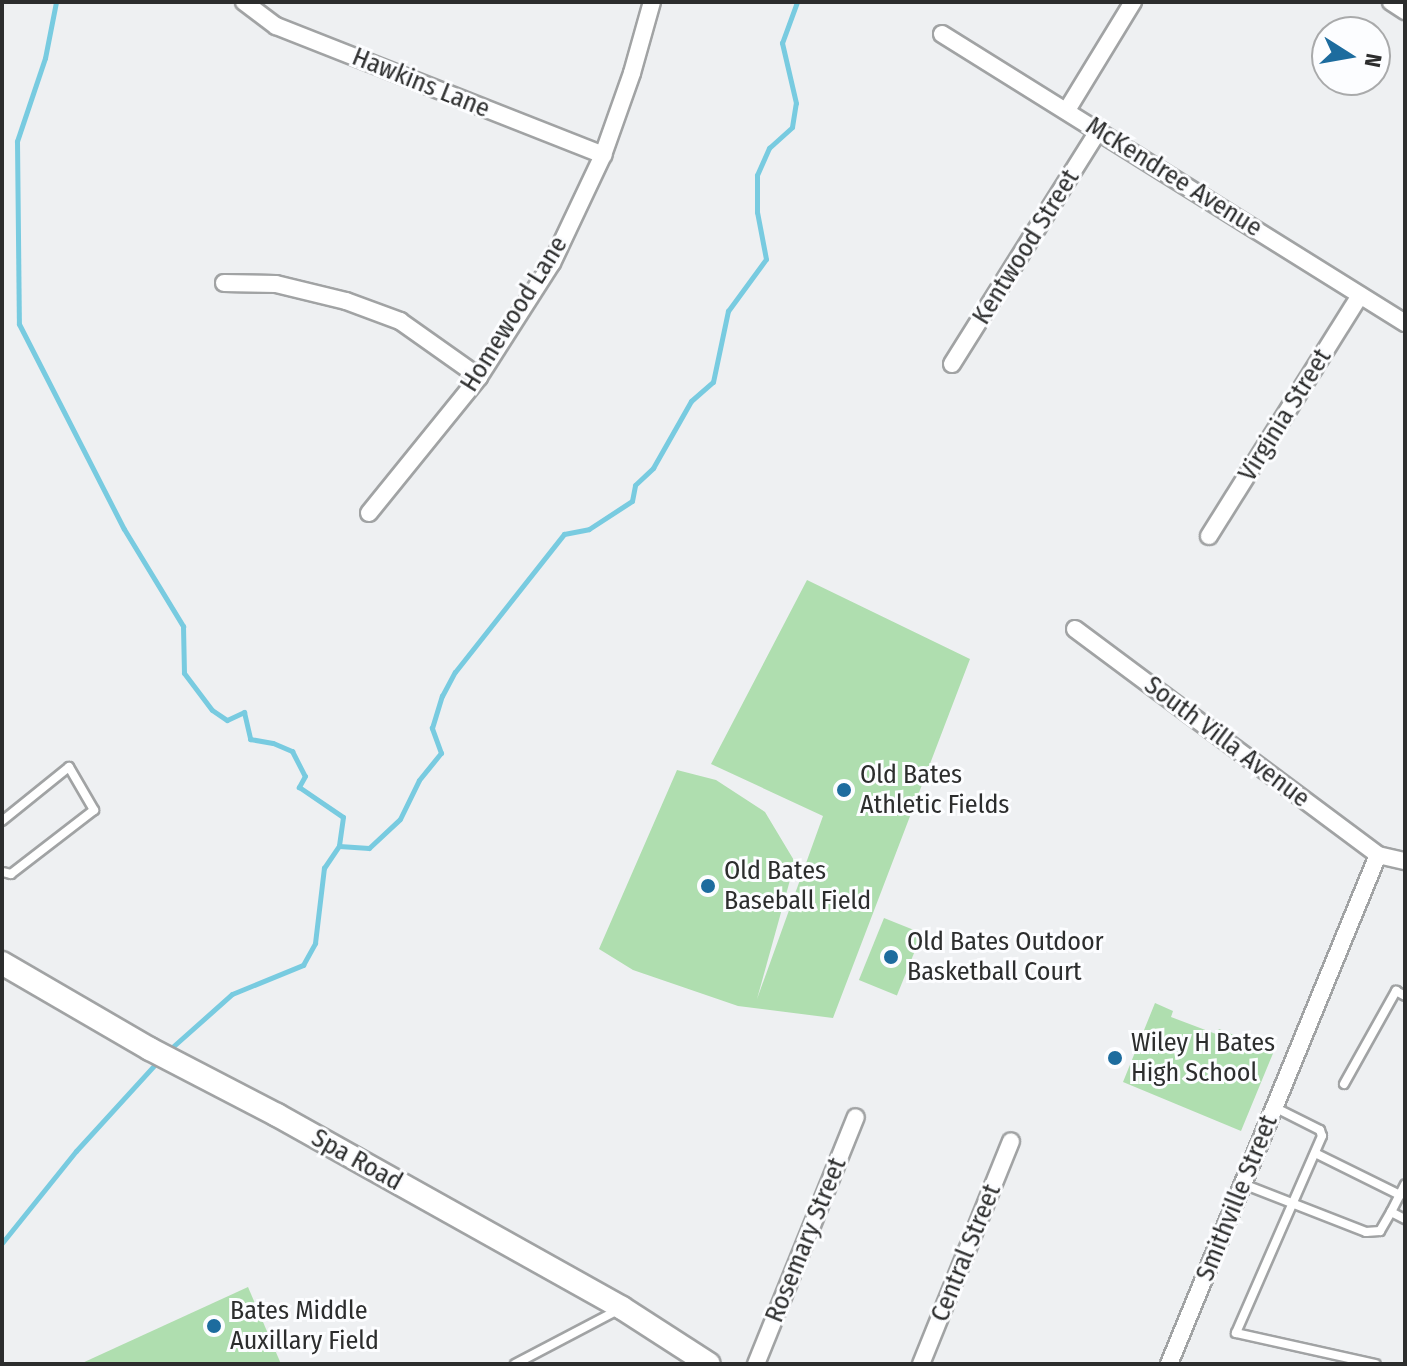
<!DOCTYPE html>
<html>
<head>
<meta charset="utf-8">
<style>
	body { margin:0 }
	#map { position:relative; width:1407px; height:1366px; overflow:hidden; background:#eef0f2; font-family:"Fira Sans Condensed",sans-serif }
	div>[style] { position:absolute }
	.green>* { inset:0; background:#afdeaf; transform-origin:0 0 }
	.stream>* { height:5px; margin:-2.5px; padding:0 2.5px; transform-origin:2.5px; border-radius:2.5px; background:#78cbe0 }
	.roads { filter:drop-shadow(2px 0 #a1a3a4) drop-shadow(-2px 0 #a1a3a4) drop-shadow(0 2px #a1a3a4) drop-shadow(0 -2px #a1a3a4) }
	.lane>* { height:8px; margin:-4px; padding:0 4px; transform-origin:4px; border-radius:4px; background:#fff }
	.street>* { height:16px; margin:-8px; padding:0 8px; transform-origin:8px; border-radius:8px; background:#fff }
	.secondary>* { height:22px; margin:-11px; padding:0 11px; transform-origin:11px; border-radius:11px; background:#fff }
	.dots>* { width:22px; height:22px; translate:-50% -50%; box-sizing:border-box; border:4px solid #fcfdff; border-radius:50% }
	span { translate:-50% -50%; white-space:nowrap; text-align:center; line-height:1.15; -webkit-text-stroke:6px #fcfdff; paint-order:stroke }
	.street-label { font-size:26px; color:#2c2d2d }
	.poi-label { font-size:26px; color:#2c2d2d }
	.left { translate:0 -50%; text-align:left }
	.frame { position:absolute; inset:0; border:4px solid #2c2d2d; pointer-events:none }
	.north { position:absolute; left:1311px; top:16px; width:80px; height:80px; box-sizing:border-box; background:#fcfdff; border:2px solid #a9aaab; border-radius:50%; rotate:101deg; font-size:22px; font-weight:700; line-height:32px; text-align:center; color:#2c2d2d }
	.north::after { content:''; display:block; margin:auto; width:28px; height:36px; background:#1d6c9e; clip-path:polygon(50% 0,100% 100%,50% 72%,0 100%) }
</style>
</head>
<body>
<div id="map">
	<div class="green">
		<div style="clip-path:polygon(807px 580px,970px 659px,833px 1018px,738px 1006px,633px 970px,599px 949px,677px 770px,716px 780px,765px 812px,795px 862px,757px 999px,823px 816px,711px 764px)"></div>
		<div style="left:884px;top:918px;width:41px;height:67px;rotate:22deg"></div>
		<div style="clip-path:polygon(1155px 1003px,1173px 1011px,1171px 1017px,1216px 1034px,1219px 1029px,1274px 1051px,1241px 1131px,1123px 1082px)"></div>
		<div style="clip-path:polygon(248px 1287px,281px 1364px,80px 1364px)"></div>
	</div>
	<div class="stream">
		<div style="left:56px;top:2px;width:57px;rotate:101.1deg"></div>
		<div style="left:45px;top:58px;width:88px;rotate:108.6deg"></div>
		<div style="left:17px;top:141px;width:183px;rotate:89.4deg"></div>
		<div style="left:19px;top:324px;width:230px;rotate:62.9deg"></div>
		<div style="left:124px;top:529px;width:114px;rotate:58.7deg"></div>
		<div style="left:183px;top:626px;width:47px;rotate:88.8deg"></div>
		<div style="left:184px;top:673px;width:46px;rotate:52.9deg"></div>
		<div style="left:212px;top:710px;width:18px;rotate:34deg"></div>
		<div style="left:227px;top:720px;width:19px;rotate:-25deg"></div>
		<div style="left:244px;top:712px;width:28px;rotate:77deg"></div>
		<div style="left:250px;top:739px;width:23px;rotate:10deg"></div>
		<div style="left:273px;top:743px;width:21px;rotate:23deg"></div>
		<div style="left:292px;top:751px;width:28px;rotate:63deg"></div>
		<div style="left:305px;top:776px;width:13px;rotate:119deg"></div>
		<div style="left:299px;top:787px;width:53px;rotate:34.3deg"></div>
		<div style="left:343px;top:817px;width:29px;rotate:98deg"></div>
		<div style="left:169px;top:1050px;width:84px;rotate:-41.6deg"></div>
		<div style="left:232px;top:994px;width:77px;rotate:-22.2deg"></div>
		<div style="left:303px;top:965px;width:25px;rotate:-61deg"></div>
		<div style="left:315px;top:943px;width:76px;rotate:-83.2deg"></div>
		<div style="left:324px;top:868px;width:27px;rotate:-56deg"></div>
		<div style="left:339px;top:846px;width:30px;rotate:4deg"></div>
		<div style="left:369px;top:848px;width:42px;rotate:-43.1deg"></div>
		<div style="left:400px;top:819px;width:43px;rotate:-64deg"></div>
		<div style="left:419px;top:780px;width:35px;rotate:-51deg"></div>
		<div style="left:441px;top:753px;width:27px;rotate:-110deg"></div>
		<div style="left:432px;top:728px;width:34px;rotate:-73deg"></div>
		<div style="left:442px;top:696px;width:27px;rotate:-62deg"></div>
		<div style="left:455px;top:672px;width:176px;rotate:-51.7deg"></div>
		<div style="left:564px;top:534px;width:25px;rotate:-11deg"></div>
		<div style="left:589px;top:529px;width:51px;rotate:-33.1deg"></div>
		<div style="left:632px;top:501px;width:16px;rotate:-79deg"></div>
		<div style="left:635px;top:485px;width:25px;rotate:-43deg"></div>
		<div style="left:653px;top:468px;width:77px;rotate:-60.4deg"></div>
		<div style="left:691px;top:401px;width:29px;rotate:-41deg"></div>
		<div style="left:713px;top:382px;width:73px;rotate:-78.1deg"></div>
		<div style="left:728px;top:311px;width:64px;rotate:-53.8deg"></div>
		<div style="left:766px;top:259px;width:48px;rotate:-100.8deg"></div>
		<div style="left:757px;top:212px;width:37px;rotate:-90deg"></div>
		<div style="left:757px;top:175px;width:30px;rotate:-66deg"></div>
		<div style="left:769px;top:148px;width:31px;rotate:-42deg"></div>
		<div style="left:792px;top:127px;width:24px;rotate:-81deg"></div>
		<div style="left:796px;top:103px;width:62px;rotate:-103.1deg"></div>
		<div style="left:782px;top:43px;width:44px;rotate:-69.9deg"></div>
		<div style="left:2px;top:1243px;width:118px;rotate:-51.2deg"></div>
		<div style="left:76px;top:1151px;width:123px;rotate:-47.6deg"></div>
	</div>
	<div class="roads">
		<div class="lane">
			<div style="left:2px;top:821px;width:86px;rotate:-38.9deg"></div>
			<div style="left:69px;top:767px;width:50px;rotate:59.8deg"></div>
			<div style="left:94px;top:810px;width:105px;rotate:142.4deg"></div>
			<div style="left:11px;top:874px;width:9px;rotate:-167deg"></div>
			<div style="left:1344px;top:1084px;width:107px;rotate:-60.8deg"></div>
			<div style="left:1396px;top:991px;width:10px;rotate:29deg"></div>
			<div style="left:1274px;top:1107px;width:51px;rotate:26.6deg"></div>
			<div style="left:1320px;top:1130px;width:6px;rotate:72deg"></div>
			<div style="left:1322px;top:1136px;width:215px;rotate:113.6deg"></div>
			<div style="left:1236px;top:1333px;width:143px;rotate:12.5deg"></div>
			<div style="left:1315px;top:1153px;width:95px;rotate:26.3deg"></div>
			<div style="left:1243px;top:1184px;width:132px;rotate:21.3deg"></div>
			<div style="left:1366px;top:1232px;width:14px;rotate:-4deg"></div>
			<div style="left:1380px;top:1231px;width:22px;rotate:-60deg"></div>
			<div style="left:1391px;top:1212px;width:16px;rotate:27deg"></div>
			<div style="left:1391px;top:1212px;width:31px;rotate:-63deg"></div>
			<div style="left:515px;top:1364px;width:116px;rotate:-27.7deg"></div>
		</div>
		<div class="street">
			<div style="left:244px;top:2px;width:40px;rotate:37deg"></div>
			<div style="left:276px;top:26px;width:352px;rotate:21.5deg"></div>
			<div style="left:1391px;top:2px;width:17px;rotate:33deg"></div>
			<div style="left:942px;top:34px;width:546px;rotate:31.97deg"></div>
			<div style="left:1067px;top:110px;width:127px;rotate:-58.6deg"></div>
			<div style="left:224px;top:283px;width:52px;rotate:1.1deg"></div>
			<div style="left:276px;top:284px;width:72px;rotate:13.7deg"></div>
			<div style="left:346px;top:301px;width:58px;rotate:20.3deg"></div>
			<div style="left:400px;top:321px;width:97px;rotate:35.3deg"></div>
			<div style="left:952px;top:364px;width:276px;rotate:-57.9deg"></div>
			<div style="left:369px;top:513px;width:175px;rotate:-51deg"></div>
			<div style="left:479px;top:377px;width:135px;rotate:-57.4deg"></div>
			<div style="left:552px;top:263px;width:119px;rotate:-64.7deg"></div>
			<div style="left:603px;top:155px;width:87px;rotate:-70.5deg"></div>
			<div style="left:632px;top:73px;width:74px;rotate:-74.3deg"></div>
			<div style="left:1209px;top:536px;width:284px;rotate:-57.9deg"></div>
			<div style="left:1075px;top:629px;width:378px;rotate:36.7deg"></div>
			<div style="left:1378px;top:855px;width:28px;rotate:13deg"></div>
			<div style="left:756px;top:1364px;width:266px;rotate:-68deg"></div>
			<div style="left:921px;top:1364px;width:240px;rotate:-68deg"></div>
			<div style="left:1169px;top:1364px;width:550px;rotate:-67.68deg"></div>
		</div>
		<div class="secondary">
			<div style="left:2px;top:963px;width:171px;rotate:30.2deg"></div>
			<div style="left:150px;top:1049px;width:143px;rotate:27.5deg"></div>
			<div style="left:277px;top:1115px;width:395px;rotate:29.2deg"></div>
			<div style="left:622px;top:1308px;width:103px;rotate:32.8deg"></div>
		</div>
	</div>
	<div class="dots">
		<div style="left:844px;top:790px;background:#1d6c9e"></div>
		<div style="left:708px;top:886px;background:#1d6c9e"></div>
		<div style="left:891px;top:957px;background:#1d6c9e"></div>
		<div style="left:1115px;top:1058px;background:#1d6c9e"></div>
		<div style="left:214px;top:1326px;background:#1d6c9e"></div>
	</div>
	<div class="street-label">
		<span style="left:421px;top:83px;rotate:22deg">Hawkins Lane</span>
		<span style="left:1174px;top:177px;rotate:32deg">McKendree Avenue</span>
		<span style="left:1026px;top:247px;rotate:-58deg">Kentwood Street</span>
		<span style="left:514px;top:314px;rotate:-58deg">Homewood Lane</span>
		<span style="left:1285px;top:415px;rotate:-58deg">Virginia Street</span>
		<span style="left:1227px;top:742px;rotate:37deg">South Villa Avenue</span>
		<span style="left:357px;top:1160px;rotate:29deg">Spa Road</span>
		<span style="left:1237px;top:1198px;rotate:-68deg">Smithville Street</span>
		<span style="left:806px;top:1240px;rotate:-68deg">Rosemary Street</span>
		<span style="left:966px;top:1253px;rotate:-68deg">Central Street</span>
	</div>
	<div class="poi-label">
		<span class="left" style="left:860px;top:790px">Old Bates<br>Athletic Fields</span>
		<span class="left" style="left:724px;top:886px">Old Bates<br>Baseball Field</span>
		<span class="left" style="left:907px;top:957px">Old Bates Outdoor<br>Basketball Court</span>
		<span class="left" style="left:1131px;top:1058px">Wiley H Bates<br>High School</span>
		<span class="left" style="left:230px;top:1326px">Bates Middle<br>Auxillary Field</span>
	</div>
	<div class="frame"></div>
	<div class="north">N</div>
</div>
</body>
</html>
